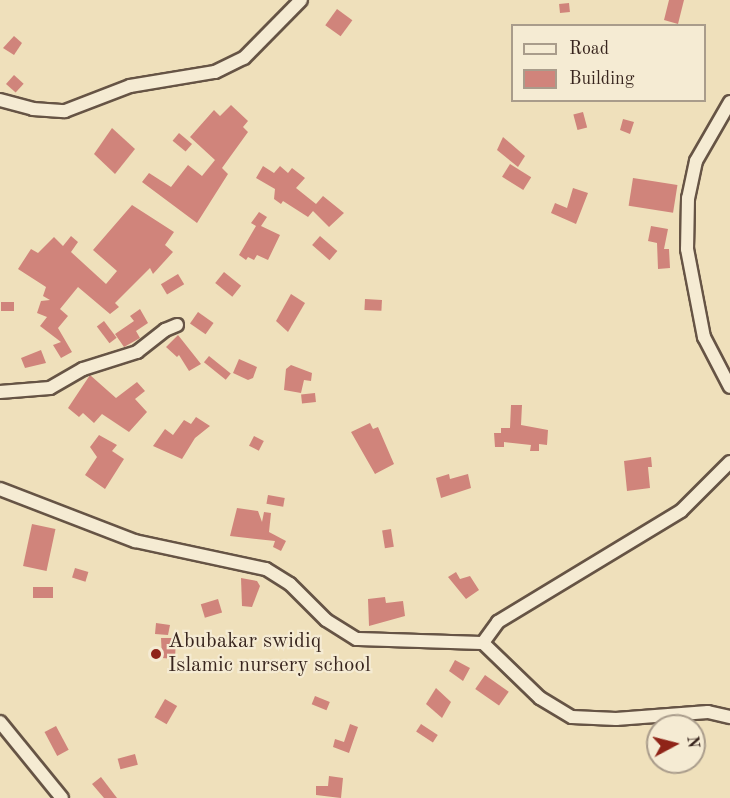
<!DOCTYPE html>
<html>
<head>
<meta charset="utf-8">
<style>
	body { margin:0 }
	#map { position:relative; width:730px; height:798px; overflow:hidden; background:#efe0bb; font-family:"Old Standard TT",serif }
	div>[style] { position:absolute }
	.building>* { inset:0; background:#d0847b; transform-origin:0 0 }
	.roads { filter:drop-shadow(2px 0 #665445) drop-shadow(-2px 0 #665445) drop-shadow(0 2px #665445) drop-shadow(0 -2px #665445) }
	.minor>* { height:12px; margin:-6px; padding:0 6px; transform-origin:6px; border-radius:6px; background:#f5ebd3 }
	.dots>* { width:16px; height:16px; translate:-50% -50%; box-sizing:border-box; border:3px solid #f5ebd3; border-radius:50% }
	span { translate:-50% -50%; white-space:nowrap; text-align:center; line-height:1.15; -webkit-text-stroke:4.5px #f5ebd3; paint-order:stroke }
	.poi-label { font-size:21px; color:#38251e }
	.left { translate:0 -50%; text-align:left }
	.legend { position:absolute; left:511px; top:24px; width:195px; height:78px; box-sizing:border-box; background:#f5ebd3; border:2px solid #a99c8b; margin:0; padding:8px 10px; list-style:none; font-size:18px; color:#38251e }
	.legend li { display:flex; align-items:center; gap:12px; height:30px }
	.legend b { width:30px; border:2px solid #a99c8b }
	.north { position:absolute; left:646px; top:714px; width:60px; height:60px; box-sizing:border-box; background:#f5ebd3; border:2px solid #a99c8b; border-radius:50%; rotate:83deg; font-size:16px; font-weight:700; line-height:24px; text-align:center; color:#38251e }
	.north::after { content:''; display:block; margin:auto; width:21px; height:27px; background:#8f2418; clip-path:polygon(50% 0,100% 100%,50% 72%,0 100%) }
</style>
</head>
<body>
<div id="map">
	<div class="building">
		<div style="clip-path:polygon(669px 0,684px 0,678px 24px,664px 20px)"></div>
		<div style="left:569px;top:3px;width:9px;height:10px;rotate:84deg"></div>
		<div style="left:337px;top:9px;width:19px;height:20px;rotate:36deg"></div>
		<div style="clip-path:polygon(14px 36px,22px 43px,14px 55px,3px 48px)"></div>
		<div style="left:14px;top:75px;width:13px;height:12px;rotate:42deg"></div>
		<div style="clip-path:polygon(231px 105px,248px 121px,243px 127px,248px 132px,222px 168px,228px 174px,197px 223px,142px 182px,149px 173px,171px 187px,188px 165px,202px 176px,215px 160px,190px 137px,214px 110px,220px 116px)"></div>
		<div style="left:583px;top:112px;width:16px;height:10px;rotate:75deg"></div>
		<div style="clip-path:polygon(623px 119px,634px 122px,630px 134px,620px 130px)"></div>
		<div style="clip-path:polygon(112px 128px,135px 149px,115px 174px,94px 154px)"></div>
		<div style="left:179px;top:133px;width:17px;height:10px;rotate:40deg"></div>
		<div style="clip-path:polygon(503px 137px,525px 156px,518px 167px,497px 150px)"></div>
		<div style="left:510px;top:164px;width:25px;height:15px;rotate:32deg"></div>
		<div style="clip-path:polygon(263px 166px,274px 173px,280px 166px,288px 173px,292px 168px,305px 178px,296px 188px,316px 204px,323px 196px,344px 213px,329px 227px,313px 211px,308px 217px,283px 201px,281px 204px,274px 199px,275px 189px,256px 178px)"></div>
		<div style="left:633px;top:178px;width:45px;height:28px;rotate:9deg"></div>
		<div style="clip-path:polygon(573px 188px,588px 193px,576px 224px,551px 213px,555px 203px,567px 208px)"></div>
		<div style="clip-path:polygon(132px 205px,174px 232px,165px 245px,173px 252px,153px 274px,150px 268px,115px 303px,119px 307px,110px 314px,78px 287px,60px 309px,68px 316px,58px 328px,72px 352px,61px 358px,53px 345px,61px 342px,40px 326px,47px 317px,37px 313px,41px 301px,50px 300px,43px 296px,46px 287px,18px 269px,31px 249px,38px 253px,54px 237px,63px 246px,71px 236px,78px 242px,71px 252px,106px 284px,117px 271px,93px 250px)"></div>
		<div style="clip-path:polygon(259px 212px,267px 217px,261px 226px,280px 235px,268px 260px,257px 255px,254px 260px,248px 257px,246px 260px,239px 255px,256px 226px,251px 223px)"></div>
		<div style="clip-path:polygon(651px 226px,668px 229px,664px 249px,669px 249px,670px 268px,658px 269px,657px 243px,648px 241px)"></div>
		<div style="left:320px;top:236px;width:23px;height:12px;rotate:41deg"></div>
		<div style="left:224px;top:272px;width:22px;height:14px;rotate:39deg"></div>
		<div style="left:178px;top:274px;width:12px;height:20px;rotate:59deg"></div>
		<div style="clip-path:polygon(291px 294px,305px 303px,288px 332px,276px 321px)"></div>
		<div style="left:365px;top:299px;width:17px;height:11px;rotate:3deg"></div>
		<div style="left:1px;top:302px;width:13px;height:9px"></div>
		<div style="clip-path:polygon(140px 309px,148px 323px,136px 331px,140px 338px,124px 347px,115px 334px,134px 321px,130px 316px)"></div>
		<div style="left:198px;top:312px;width:19px;height:14px;rotate:35deg"></div>
		<div style="left:104px;top:321px;width:21px;height:9px;rotate:53deg"></div>
		<div style="clip-path:polygon(178px 335px,201px 364px,189px 371px,179px 355px,177px 357px,166px 347px)"></div>
		<div style="clip-path:polygon(41px 350px,46px 363px,25px 368px,21px 358px)"></div>
		<div style="left:209px;top:356px;width:28px;height:8px;rotate:39deg"></div>
		<div style="clip-path:polygon(239px 359px,257px 367px,253px 378px,248px 380px,233px 373px)"></div>
		<div style="clip-path:polygon(291px 365px,312px 373px,311px 381px,304px 380px,301px 393px,284px 390px,286px 369px)"></div>
		<div style="clip-path:polygon(90px 375px,116px 398px,137px 382px,145px 391px,135px 399px,147px 412px,129px 432px,102px 414px,94px 423px,83px 413px,79px 417px,68px 408px)"></div>
		<div style="left:315px;top:393px;width:9px;height:14px;rotate:84deg"></div>
		<div style="clip-path:polygon(511px 405px,522px 405px,521px 425px,548px 430px,547px 445px,539px 444px,539px 451px,530px 451px,531px 445px,504px 442px,504px 447px,495px 447px,494px 433px,501px 433px,501px 428px,510px 428px)"></div>
		<div style="clip-path:polygon(196px 417px,210px 426px,195px 438px,182px 459px,153px 446px,165px 429px,173px 435px,184px 420px,191px 424px)"></div>
		<div style="clip-path:polygon(370px 423px,373px 429px,378px 427px,394px 464px,375px 474px,351px 432px)"></div>
		<div style="clip-path:polygon(99px 435px,117px 445px,112px 451px,124px 459px,105px 489px,85px 475px,97px 457px,90px 447px)"></div>
		<div style="left:254px;top:436px;width:11px;height:11px;rotate:27deg"></div>
		<div style="clip-path:polygon(651px 457px,652px 467px,648px 467px,650px 488px,627px 491px,624px 461px)"></div>
		<div style="clip-path:polygon(449px 474px,450px 479px,468px 474px,471px 488px,441px 498px,436px 478px)"></div>
		<div style="left:268px;top:495px;width:17px;height:9px;rotate:10deg"></div>
		<div style="clip-path:polygon(237px 508px,258px 511px,262px 522px,264px 512px,271px 513px,269px 532px,286px 541px,281px 551px,273px 547px,275px 541px,230px 536px)"></div>
		<div style="left:32px;top:524px;width:24px;height:43px;rotate:12deg"></div>
		<div style="left:391px;top:529px;width:18px;height:9px;rotate:81deg"></div>
		<div style="left:75px;top:568px;width:14px;height:10px;rotate:17deg"></div>
		<div style="clip-path:polygon(456px 572px,460px 579px,470px 576px,479px 590px,466px 599px,448px 577px)"></div>
		<div style="clip-path:polygon(241px 578px,257px 581px,260px 586px,252px 607px,242px 606px)"></div>
		<div style="left:53px;top:587px;width:11px;height:20px;rotate:90deg"></div>
		<div style="clip-path:polygon(385px 597px,386px 603px,403px 601px,405px 616px,369px 626px,368px 599px)"></div>
		<div style="left:218px;top:599px;width:14px;height:18px;rotate:73deg"></div>
		<div style="clip-path:polygon(156px 623px,170px 625px,168px 635px,155px 634px)"></div>
		<div style="clip-path:polygon(161px 638px,176px 638px,175px 659px,162px 658px)"></div>
		<div style="clip-path:polygon(455px 660px,470px 668px,463px 681px,449px 671px)"></div>
		<div style="left:485px;top:675px;width:29px;height:17px;rotate:35deg"></div>
		<div style="clip-path:polygon(436px 688px,451px 702px,442px 718px,426px 704px)"></div>
		<div style="left:315px;top:696px;width:16px;height:9px;rotate:22deg"></div>
		<div style="left:165px;top:699px;width:14px;height:21px;rotate:30deg"></div>
		<div style="clip-path:polygon(350px 724px,358px 727px,349px 753px,333px 747px,335px 739px,344px 742px)"></div>
		<div style="left:421px;top:724px;width:20px;height:9px;rotate:33deg"></div>
		<div style="left:56px;top:726px;width:27px;height:13px;rotate:62deg"></div>
		<div style="left:135px;top:754px;width:11px;height:18px;rotate:75deg"></div>
		<div style="clip-path:polygon(329px 776px,343px 778px,341px 798px,316px 795px,316px 786px,328px 786px)"></div>
		<div style="clip-path:polygon(101px 777px,117px 798px,104px 798px,92px 784px)"></div>
	</div>
	<div class="roads">
		<div class="minor">
			<div style="left:0;top:100px;width:34px;rotate:15deg"></div>
			<div style="left:33px;top:109px;width:32px;rotate:4deg"></div>
			<div style="left:65px;top:111px;width:70px;rotate:-21deg"></div>
			<div style="left:130px;top:86px;width:86px;rotate:-9.4deg"></div>
			<div style="left:215px;top:72px;width:32px;rotate:-26deg"></div>
			<div style="left:244px;top:58px;width:81px;rotate:-45.5deg"></div>
			<div style="left:730px;top:102px;width:68px;rotate:120deg"></div>
			<div style="left:696px;top:161px;width:38px;rotate:102deg"></div>
			<div style="left:688px;top:198px;width:51px;rotate:91.1deg"></div>
			<div style="left:687px;top:249px;width:90px;rotate:79.1deg"></div>
			<div style="left:704px;top:337px;width:56px;rotate:62.5deg"></div>
			<div style="left:0;top:392px;width:50px;rotate:-4.6deg"></div>
			<div style="left:50px;top:388px;width:38px;rotate:-30deg"></div>
			<div style="left:83px;top:369px;width:57px;rotate:-17.5deg"></div>
			<div style="left:137px;top:352px;width:36px;rotate:-38deg"></div>
			<div style="left:165px;top:330px;width:13px;rotate:-23deg"></div>
			<div style="left:730px;top:462px;width:69px;rotate:135deg"></div>
			<div style="left:681px;top:511px;width:214px;rotate:148.8deg"></div>
			<div style="left:498px;top:622px;width:26px;rotate:126deg"></div>
			<div style="left:483px;top:643px;width:79px;rotate:44deg"></div>
			<div style="left:540px;top:698px;width:37px;rotate:31deg"></div>
			<div style="left:572px;top:717px;width:44px;rotate:2.6deg"></div>
			<div style="left:616px;top:719px;width:92px;rotate:-4.4deg"></div>
			<div style="left:708px;top:712px;width:23px;rotate:13deg"></div>
			<div style="left:0;top:489px;width:145px;rotate:21.1deg"></div>
			<div style="left:135px;top:541px;width:134px;rotate:12.1deg"></div>
			<div style="left:266px;top:569px;width:28px;rotate:32deg"></div>
			<div style="left:290px;top:584px;width:51px;rotate:45deg"></div>
			<div style="left:326px;top:620px;width:36px;rotate:32deg"></div>
			<div style="left:357px;top:639px;width:126px;rotate:1.8deg"></div>
			<div style="left:0;top:722px;width:98px;rotate:50.8deg"></div>
		</div>
	</div>
	<div class="dots">
		<div style="left:156px;top:654px;background:#8f2418"></div>
	</div>
	<div class="poi-label">
		<span class="left" style="left:168px;top:654px">Abubakar swidiq<br>Islamic nursery school</span>
	</div>
	<ul class="legend">
	<li><b style="height:8px;background:#f5ebd3"></b>Road</li>
	<li><b style="height:16px;background:#d0847b"></b>Building</li>
	</ul>
	<div class="north">N</div>
</div>
</body>
</html>
